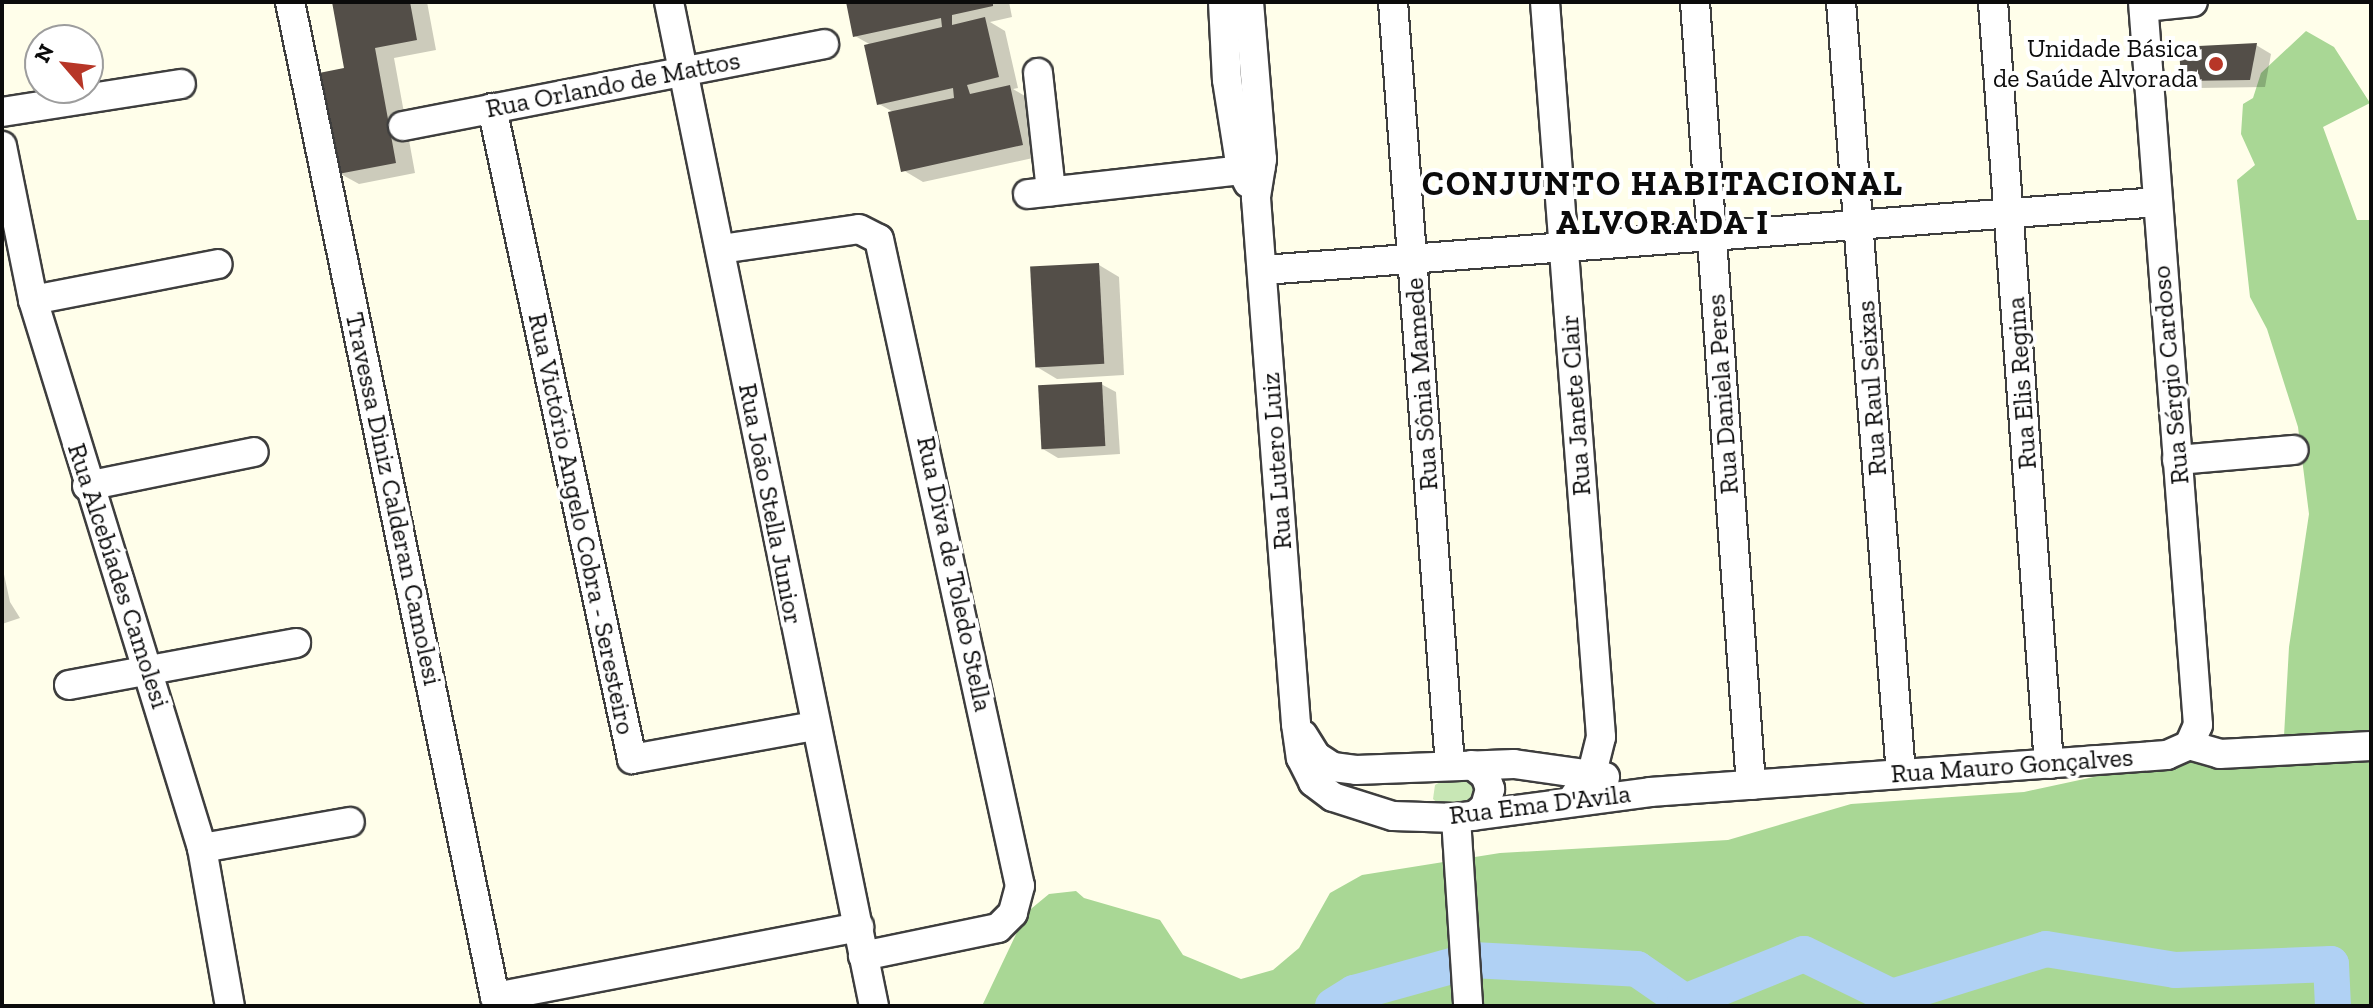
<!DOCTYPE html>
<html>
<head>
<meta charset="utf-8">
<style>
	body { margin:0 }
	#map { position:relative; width:2373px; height:1008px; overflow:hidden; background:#fffeea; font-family:"Zilla Slab",serif }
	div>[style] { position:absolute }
	.green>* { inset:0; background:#c8e7b5 }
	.forest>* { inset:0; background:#a9d795 }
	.shadow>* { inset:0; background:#0003 }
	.river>* { height:36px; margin:-18px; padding:0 18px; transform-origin:18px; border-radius:18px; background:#b0d1f4 }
	.building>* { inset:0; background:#534e48; transform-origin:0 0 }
	.roads { filter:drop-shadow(2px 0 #3e3e3e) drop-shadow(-2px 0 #3e3e3e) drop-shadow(0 2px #3e3e3e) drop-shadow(0 -2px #3e3e3e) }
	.minor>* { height:28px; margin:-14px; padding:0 14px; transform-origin:14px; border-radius:14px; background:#fff }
	.dots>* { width:22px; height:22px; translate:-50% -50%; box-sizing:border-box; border:4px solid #fff; border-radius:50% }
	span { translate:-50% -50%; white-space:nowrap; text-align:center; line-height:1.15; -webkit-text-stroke:8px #fff; paint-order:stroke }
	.poi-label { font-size:26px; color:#0b0b0b }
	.right { translate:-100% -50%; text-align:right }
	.street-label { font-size:26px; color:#0b0b0b }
	.district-label { font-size:34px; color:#0b0b0b; font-weight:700; letter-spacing:2px }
	.frame { position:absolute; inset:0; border:4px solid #0b0b0b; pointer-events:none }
	.north { position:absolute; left:24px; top:24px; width:80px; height:80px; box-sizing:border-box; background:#fff; border:2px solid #9d9d9d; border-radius:50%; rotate:298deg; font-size:22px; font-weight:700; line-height:32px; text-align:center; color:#0b0b0b }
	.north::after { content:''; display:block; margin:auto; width:28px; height:36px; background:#b73627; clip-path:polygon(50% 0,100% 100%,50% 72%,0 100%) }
</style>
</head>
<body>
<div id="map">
	<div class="green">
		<div style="clip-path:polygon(1450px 776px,1478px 780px,1472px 805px,1441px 806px,1433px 799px,1435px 785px)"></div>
	</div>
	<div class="forest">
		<div style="clip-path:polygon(2306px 31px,2334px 47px,2370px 103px,2323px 127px,2357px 220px,2371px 220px,2371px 1006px,982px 1006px,1026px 913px,1049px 894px,1076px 891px,1084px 898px,1160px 920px,1183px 955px,1241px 979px,1273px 970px,1299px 948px,1330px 893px,1362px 875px,1500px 853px,1728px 840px,1851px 804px,2024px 792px,2284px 736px,2289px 647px,2309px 514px,2298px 427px,2267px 329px,2250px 297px,2237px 180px,2255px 165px,2241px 134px,2243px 104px,2253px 98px,2261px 73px)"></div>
	</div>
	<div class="shadow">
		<div style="clip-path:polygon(334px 2px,427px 2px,436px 50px,394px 58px,415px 173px,359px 184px,339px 173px,346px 69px)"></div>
		<div style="clip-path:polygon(848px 2px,1009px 2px,1012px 17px,990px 22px,1005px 31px,1018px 88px,1013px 89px,1030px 99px,1042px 156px,923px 182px,903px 170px,895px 113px,879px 104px,871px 45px,855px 36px)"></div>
		<div style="clip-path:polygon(2256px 45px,2271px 54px,2265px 87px,2198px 88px,2183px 80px)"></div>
		<div style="clip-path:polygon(1099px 265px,1119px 277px,1124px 375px,1057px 379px,1037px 367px)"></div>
		<div style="clip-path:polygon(1101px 384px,1116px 392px,1120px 454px,1058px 458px,1043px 449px)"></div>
		<div style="clip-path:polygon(2px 565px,10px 602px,20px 618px,2px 624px)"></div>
	</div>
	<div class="river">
		<div style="left:1333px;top:1006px;width:25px;rotate:-32deg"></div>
		<div style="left:1354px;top:993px;width:123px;rotate:-15.5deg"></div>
		<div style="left:1473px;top:960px;width:164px;rotate:3.1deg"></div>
		<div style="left:1637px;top:969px;width:58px;rotate:34.5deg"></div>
		<div style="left:1685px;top:1002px;width:128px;rotate:-22deg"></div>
		<div style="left:1804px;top:954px;width:98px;rotate:26deg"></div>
		<div style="left:1892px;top:997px;width:161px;rotate:-17.3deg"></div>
		<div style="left:2046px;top:949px;width:131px;rotate:9.2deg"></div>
		<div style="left:2175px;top:970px;width:156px;rotate:-2.2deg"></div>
		<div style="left:2331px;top:964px;width:42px;rotate:87.3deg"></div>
	</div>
	<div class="building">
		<div style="clip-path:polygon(332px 2px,410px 2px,417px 40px,375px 48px,396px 163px,338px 174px,319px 73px,344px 68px)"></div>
		<div style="clip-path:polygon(846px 2px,993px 2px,993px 6px,952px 15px,952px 25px,985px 17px,999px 77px,967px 85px,970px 94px,1010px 85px,1023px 145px,901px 172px,888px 112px,954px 98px,953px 88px,877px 105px,864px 45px,942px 27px,941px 18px,853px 37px)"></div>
		<div style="clip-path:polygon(2257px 43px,2250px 80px,2181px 81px,2179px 47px)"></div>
		<div style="left:1099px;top:263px;width:101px;height:69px;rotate:87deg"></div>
		<div style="left:1102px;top:382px;width:64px;height:64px;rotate:87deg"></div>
	</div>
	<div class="roads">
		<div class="minor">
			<div style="left:290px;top:2px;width:1016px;rotate:78.36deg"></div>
			<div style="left:495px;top:997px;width:371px;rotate:-10.9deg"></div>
			<div style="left:669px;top:2px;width:1025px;rotate:78.46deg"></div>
			<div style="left:1223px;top:2px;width:78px;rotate:87.1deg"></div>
			<div style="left:1227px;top:80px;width:90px;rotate:81.1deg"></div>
			<div style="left:1241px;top:169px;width:16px;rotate:63deg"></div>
			<div style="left:1249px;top:2px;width:158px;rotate:85.3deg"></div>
			<div style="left:1262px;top:159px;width:39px;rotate:99deg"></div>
			<div style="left:1256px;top:198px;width:528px;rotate:85.65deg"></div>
			<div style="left:1296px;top:724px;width:34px;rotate:82deg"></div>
			<div style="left:1301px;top:758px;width:27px;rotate:63deg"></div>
			<div style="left:1313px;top:782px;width:25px;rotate:37deg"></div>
			<div style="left:1333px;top:797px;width:63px;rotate:17.6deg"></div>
			<div style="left:1393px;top:816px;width:63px;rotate:1.8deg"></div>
			<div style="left:1456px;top:818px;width:196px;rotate:-7.6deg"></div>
			<div style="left:1650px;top:792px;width:518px;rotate:-4.09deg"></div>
			<div style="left:2167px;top:755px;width:24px;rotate:-24deg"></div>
			<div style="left:2189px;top:745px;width:32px;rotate:16deg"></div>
			<div style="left:2220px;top:754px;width:151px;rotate:-3deg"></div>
			<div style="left:1393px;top:2px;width:765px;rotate:85.73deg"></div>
			<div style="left:1545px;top:2px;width:737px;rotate:85.64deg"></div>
			<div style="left:1601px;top:737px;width:36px;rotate:104deg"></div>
			<div style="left:1592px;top:772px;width:36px;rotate:126deg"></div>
			<div style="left:1695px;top:2px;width:785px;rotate:85.91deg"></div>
			<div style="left:1841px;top:2px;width:774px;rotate:85.56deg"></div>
			<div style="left:1993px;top:2px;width:764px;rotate:85.8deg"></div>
			<div style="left:2143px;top:2px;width:725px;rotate:85.65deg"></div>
			<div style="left:2198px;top:725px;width:22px;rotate:114deg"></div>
			<div style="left:2144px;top:7px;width:49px;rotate:-5.8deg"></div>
			<div style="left:1038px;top:73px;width:119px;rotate:83.7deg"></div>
			<div style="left:492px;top:108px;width:666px;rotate:77.86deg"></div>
			<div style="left:632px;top:759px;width:185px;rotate:-10.3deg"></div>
			<div style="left:2px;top:112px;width:181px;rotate:-8.9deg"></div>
			<div style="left:403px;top:126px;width:429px;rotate:-11deg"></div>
			<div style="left:2px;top:146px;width:157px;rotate:78.6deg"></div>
			<div style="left:33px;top:300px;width:573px;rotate:72.86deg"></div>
			<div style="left:202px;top:848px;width:160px;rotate:80deg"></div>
			<div style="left:1028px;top:194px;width:234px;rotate:-6.4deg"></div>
			<div style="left:721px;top:249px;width:139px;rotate:-8.2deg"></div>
			<div style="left:859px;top:229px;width:22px;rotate:27deg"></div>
			<div style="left:879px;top:239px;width:662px;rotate:77.71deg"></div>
			<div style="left:1020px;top:886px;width:28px;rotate:105deg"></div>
			<div style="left:1013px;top:913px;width:21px;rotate:135deg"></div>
			<div style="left:998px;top:928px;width:138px;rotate:168.3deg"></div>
			<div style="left:1264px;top:270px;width:896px;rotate:-4.35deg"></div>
			<div style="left:33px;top:300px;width:188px;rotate:-11deg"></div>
			<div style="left:2177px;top:460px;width:117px;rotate:-4.9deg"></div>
			<div style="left:87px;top:486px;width:170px;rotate:-11.5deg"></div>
			<div style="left:69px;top:685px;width:231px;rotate:-10.5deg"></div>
			<div style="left:1303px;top:735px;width:25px;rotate:58deg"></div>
			<div style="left:1316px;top:756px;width:20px;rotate:33deg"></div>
			<div style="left:1333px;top:767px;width:23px;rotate:7deg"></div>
			<div style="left:1356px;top:770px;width:158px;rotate:-2.2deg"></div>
			<div style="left:1514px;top:764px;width:92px;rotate:8.1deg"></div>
			<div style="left:1472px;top:765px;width:16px;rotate:38deg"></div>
			<div style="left:1485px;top:775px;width:15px;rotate:70deg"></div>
			<div style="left:1490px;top:789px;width:19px;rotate:106deg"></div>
			<div style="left:1485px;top:807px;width:14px;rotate:141deg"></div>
			<div style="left:1456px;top:818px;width:188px;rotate:86.3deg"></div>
			<div style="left:202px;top:848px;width:150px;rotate:-10deg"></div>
		</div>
	</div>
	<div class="dots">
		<div style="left:2216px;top:64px;background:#b73627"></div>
	</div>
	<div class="poi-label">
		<span class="right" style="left:2198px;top:64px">Unidade Básica<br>de Saúde Alvorada</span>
	</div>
	<div class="street-label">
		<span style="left:613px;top:85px;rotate:-11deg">Rua Orlando de Mattos</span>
		<span style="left:2171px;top:375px;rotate:-95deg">Rua Sérgio Cardoso</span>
		<span style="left:2022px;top:383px;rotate:-94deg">Rua Elis Regina</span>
		<span style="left:1422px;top:384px;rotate:-94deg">Rua Sônia Mamede</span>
		<span style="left:1872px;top:388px;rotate:-94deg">Rua Raul Seixas</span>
		<span style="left:1723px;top:394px;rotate:-94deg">Rua Daniela Peres</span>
		<span style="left:1576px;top:405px;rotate:-94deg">Rua Janete Clair</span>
		<span style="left:1277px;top:461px;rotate:-94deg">Rua Lutero Luiz</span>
		<span style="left:393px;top:499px;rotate:78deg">Travessa Diniz Calderan Camolesi</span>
		<span style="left:770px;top:504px;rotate:79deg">Rua João Stella Junior</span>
		<span style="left:581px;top:524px;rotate:78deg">Rua Victório Angelo Cobra - Seresteiro</span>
		<span style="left:954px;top:574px;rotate:78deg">Rua Diva de Toledo Stella</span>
		<span style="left:118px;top:576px;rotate:72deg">Rua Alcebíades Camolesi</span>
		<span style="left:2012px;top:766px;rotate:-4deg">Rua Mauro Gonçalves</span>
		<span style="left:1540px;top:805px;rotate:-7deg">Rua Ema D'Avila</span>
	</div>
	<div class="district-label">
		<span style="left:1663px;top:203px">CONJUNTO HABITACIONAL<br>ALVORADA I</span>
	</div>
	<div class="frame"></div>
	<div class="north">N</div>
</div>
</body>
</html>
